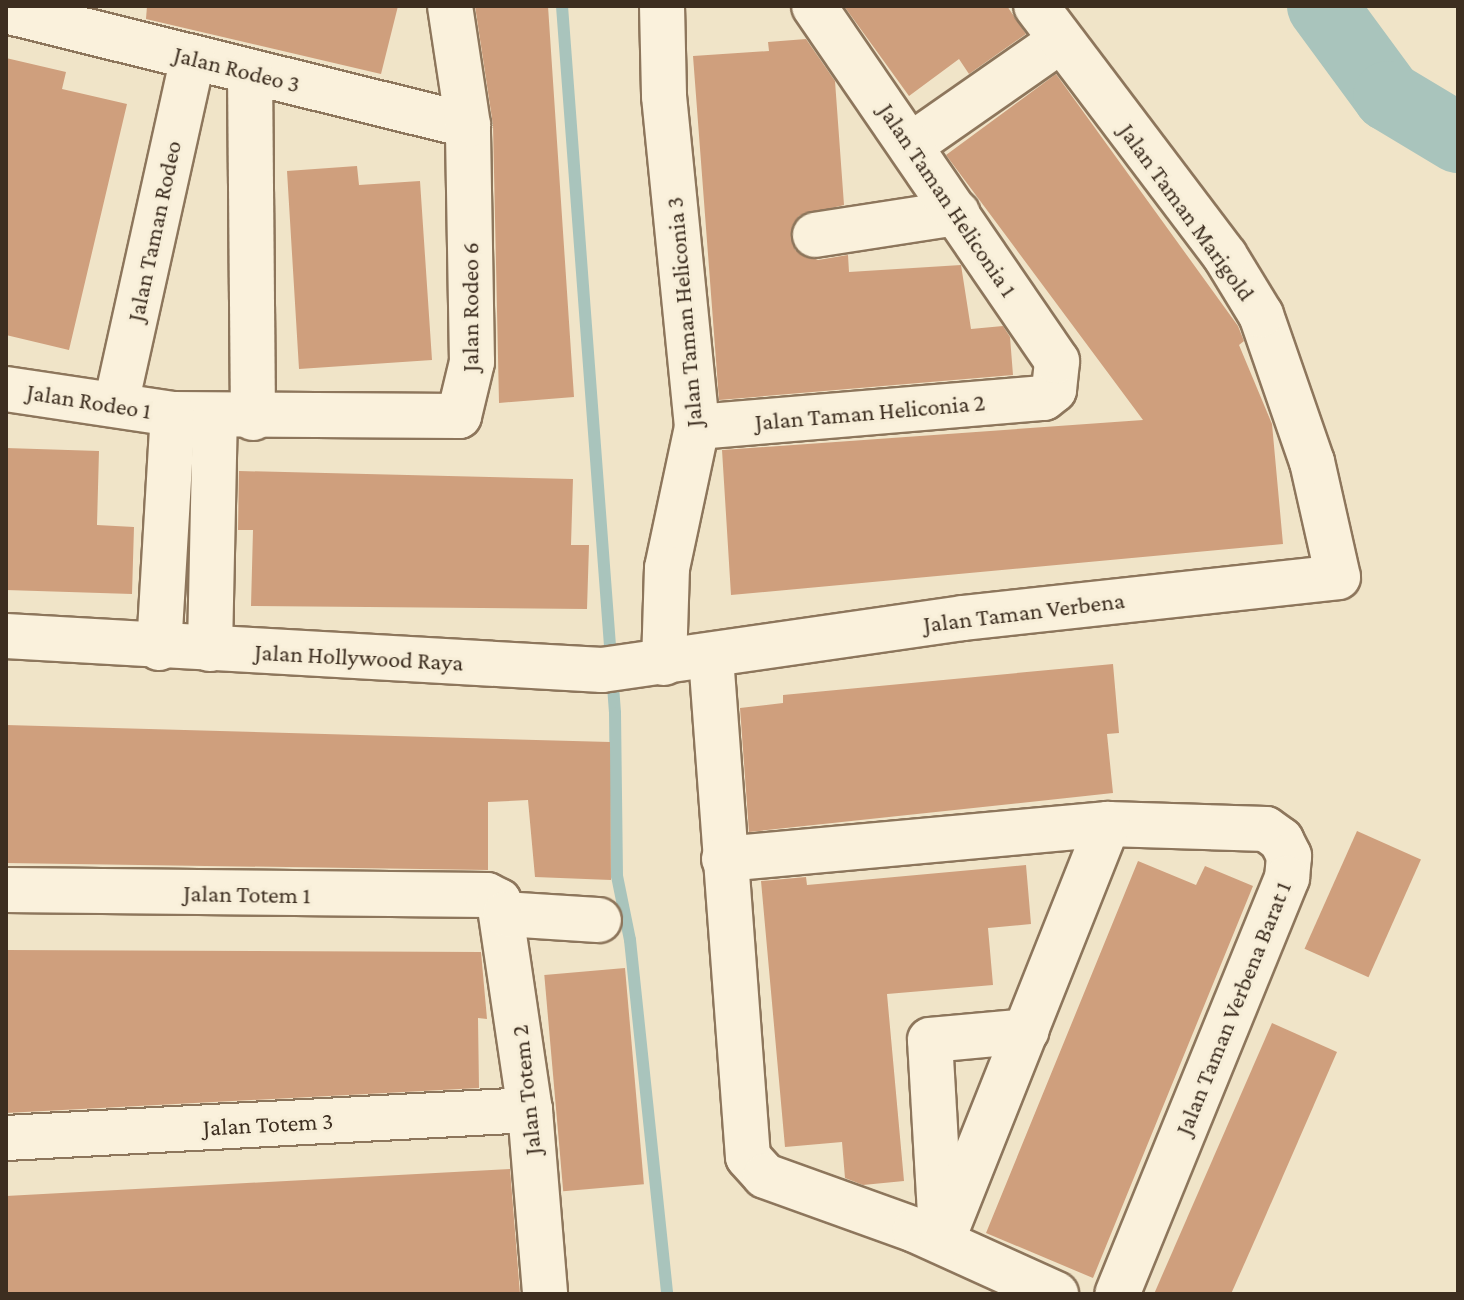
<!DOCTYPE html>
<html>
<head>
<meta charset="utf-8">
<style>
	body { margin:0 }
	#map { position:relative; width:1464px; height:1300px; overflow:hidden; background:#f0e4c8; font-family:"Crimson Pro",serif }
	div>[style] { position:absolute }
	.stream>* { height:12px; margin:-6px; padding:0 6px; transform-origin:6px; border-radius:6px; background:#a9c4bc }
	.river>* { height:70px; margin:-35px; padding:0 35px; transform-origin:35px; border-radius:35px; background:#a9c4bc }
	.building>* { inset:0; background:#cf9f7d; transform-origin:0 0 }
	.roads { filter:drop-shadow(2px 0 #8d765c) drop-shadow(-2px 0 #8d765c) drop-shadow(0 2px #8d765c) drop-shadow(0 -2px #8d765c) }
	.street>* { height:44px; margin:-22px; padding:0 22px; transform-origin:22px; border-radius:22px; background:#faf1dc }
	span { translate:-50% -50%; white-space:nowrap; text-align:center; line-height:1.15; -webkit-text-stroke:6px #f7eed8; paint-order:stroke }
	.street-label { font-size:24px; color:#3d2e20 }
	.frame { position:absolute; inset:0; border:8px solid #3d2e20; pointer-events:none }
</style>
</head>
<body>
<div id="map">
	<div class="stream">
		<div style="left:562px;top:6px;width:709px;rotate:85.71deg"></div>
		<div style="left:615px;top:713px;width:163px;rotate:89.3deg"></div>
		<div style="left:617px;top:876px;width:65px;rotate:78.5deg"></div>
		<div style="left:630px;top:940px;width:356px;rotate:84deg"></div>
	</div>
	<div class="river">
		<div style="left:1322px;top:6px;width:112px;rotate:53.7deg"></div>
		<div style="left:1388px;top:96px;width:82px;rotate:31deg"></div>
	</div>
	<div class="building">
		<div style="clip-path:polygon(147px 6px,398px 6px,381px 74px,146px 19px)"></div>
		<div style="clip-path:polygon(475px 6px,548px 6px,574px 397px,499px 403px,493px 125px)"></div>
		<div style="clip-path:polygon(844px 6px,1007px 6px,1026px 34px,969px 74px,959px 59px,909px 96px)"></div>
		<div style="clip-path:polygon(806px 39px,835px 81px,844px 205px,799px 216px,792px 227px,795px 250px,818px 260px,848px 255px,849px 272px,961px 265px,971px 329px,1003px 326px,1010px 337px,1013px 375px,719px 400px,693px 56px,769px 51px,768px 42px)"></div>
		<div style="clip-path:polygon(6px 58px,66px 72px,62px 89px,127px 104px,69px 350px,6px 335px)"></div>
		<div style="clip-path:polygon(1056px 74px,1238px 326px,1244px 341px,1239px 345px,1272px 424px,1283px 544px,731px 595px,722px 450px,1143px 420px,946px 155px)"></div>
		<div style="clip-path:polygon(357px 166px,359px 185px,420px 181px,432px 360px,299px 369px,287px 171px)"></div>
		<div style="clip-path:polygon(6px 448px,99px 451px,97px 525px,134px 527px,132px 594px,6px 590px)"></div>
		<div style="clip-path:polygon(239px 471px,573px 479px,571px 545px,589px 545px,587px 609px,251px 606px,253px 530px,238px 530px)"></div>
		<div style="clip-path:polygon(1113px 664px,1119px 733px,1107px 734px,1113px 793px,749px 832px,740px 708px,783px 703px,783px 695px)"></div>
		<div style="clip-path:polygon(6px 725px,610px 742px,611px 880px,535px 877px,528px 800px,488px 802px,488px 870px,6px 863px)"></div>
		<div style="left:1357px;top:831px;width:70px;height:129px;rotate:24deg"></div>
		<div style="clip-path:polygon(1138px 861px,1196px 885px,1205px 866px,1253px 886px,1093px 1278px,986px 1233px)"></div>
		<div style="clip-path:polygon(1026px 865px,1031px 924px,988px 928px,993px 985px,887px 994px,904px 1181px,863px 1185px,845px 1178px,842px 1142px,785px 1147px,761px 881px,806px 877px,807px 885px)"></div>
		<div style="clip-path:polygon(6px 950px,481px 952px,487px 1019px,478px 1018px,479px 1088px,6px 1113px)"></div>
		<div style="left:625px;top:968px;width:217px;height:81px;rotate:85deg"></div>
		<div style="clip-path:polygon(1272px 1023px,1337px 1052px,1262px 1224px,1231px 1294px,1154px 1294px)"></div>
		<div style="clip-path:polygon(510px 1169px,520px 1294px,6px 1294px,6px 1196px)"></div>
	</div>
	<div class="roads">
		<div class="street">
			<div style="left:662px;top:6px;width:90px;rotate:88.7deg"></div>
			<div style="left:664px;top:96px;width:333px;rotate:84.3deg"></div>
			<div style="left:697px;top:427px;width:144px;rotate:102deg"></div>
			<div style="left:667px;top:568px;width:95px;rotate:91.8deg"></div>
			<div style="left:6px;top:11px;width:476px;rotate:13.9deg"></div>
			<div style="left:250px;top:72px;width:346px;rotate:89.5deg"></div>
			<div style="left:911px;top:145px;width:182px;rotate:-34.9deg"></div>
			<div style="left:815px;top:235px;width:144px;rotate:-8.8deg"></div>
			<div style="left:6px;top:389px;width:169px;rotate:8.5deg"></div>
			<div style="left:173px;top:414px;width:286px;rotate:0.4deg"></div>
			<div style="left:459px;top:416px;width:56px;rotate:-76.5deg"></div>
			<div style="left:472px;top:362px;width:237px;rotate:-91deg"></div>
			<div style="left:468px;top:125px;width:120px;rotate:-98.6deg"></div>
			<div style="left:116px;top:404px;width:354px;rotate:-77.5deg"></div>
			<div style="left:697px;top:427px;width:348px;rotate:-4.8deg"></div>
			<div style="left:1044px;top:398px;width:13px;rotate:-39deg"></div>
			<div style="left:1054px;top:390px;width:29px;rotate:-84deg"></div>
			<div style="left:1057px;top:361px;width:430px;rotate:-124.4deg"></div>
			<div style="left:6px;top:636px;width:597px;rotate:3.27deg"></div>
			<div style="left:602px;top:670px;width:365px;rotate:-8.2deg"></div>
			<div style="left:963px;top:618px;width:377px;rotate:-6.2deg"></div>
			<div style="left:1338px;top:577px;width:118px;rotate:-102.7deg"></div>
			<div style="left:1312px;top:462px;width:156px;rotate:-109.1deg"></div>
			<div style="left:1261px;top:315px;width:69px;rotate:-121.4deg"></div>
			<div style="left:1225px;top:256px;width:313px;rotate:-127.1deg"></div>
			<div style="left:159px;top:648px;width:234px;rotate:-86.6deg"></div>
			<div style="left:210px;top:649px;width:233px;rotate:-88.8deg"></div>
			<div style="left:711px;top:657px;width:501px;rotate:85.77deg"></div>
			<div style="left:748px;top:1157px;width:25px;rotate:48deg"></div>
			<div style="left:765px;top:1176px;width:159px;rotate:19.8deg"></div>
			<div style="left:915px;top:1230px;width:155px;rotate:24.4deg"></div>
			<div style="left:724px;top:859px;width:386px;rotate:-5.2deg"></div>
			<div style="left:1108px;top:824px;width:158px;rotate:1.8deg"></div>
			<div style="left:1266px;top:829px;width:19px;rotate:36deg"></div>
			<div style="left:1281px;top:840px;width:18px;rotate:63deg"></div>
			<div style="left:1289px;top:856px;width:22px;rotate:95deg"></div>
			<div style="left:1287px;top:878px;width:449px;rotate:112.2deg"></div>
			<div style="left:6px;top:890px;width:481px;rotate:0.6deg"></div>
			<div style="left:487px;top:895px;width:13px;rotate:27deg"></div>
			<div style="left:499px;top:901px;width:211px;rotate:81.6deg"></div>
			<div style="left:530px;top:1110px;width:185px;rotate:85.3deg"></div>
			<div style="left:505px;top:914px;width:94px;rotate:3.7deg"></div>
			<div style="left:6px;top:1138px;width:525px;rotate:-3.06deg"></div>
			<div style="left:941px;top:1231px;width:191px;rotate:-93.3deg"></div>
			<div style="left:930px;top:1040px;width:97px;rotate:-5.3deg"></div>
			<div style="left:942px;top:1241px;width:449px;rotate:-68.3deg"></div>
		</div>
	</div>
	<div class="street-label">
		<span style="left:237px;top:69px;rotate:14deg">Jalan Rodeo 3</span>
		<span style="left:948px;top:200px;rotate:56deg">Jalan Taman Heliconia 1</span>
		<span style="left:1187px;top:212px;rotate:54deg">Jalan Taman Marigold</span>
		<span style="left:154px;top:231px;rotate:-78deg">Jalan Taman Rodeo</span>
		<span style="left:470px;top:307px;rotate:-90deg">Jalan Rodeo 6</span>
		<span style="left:684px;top:312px;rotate:-95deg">Jalan Taman Heliconia 3</span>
		<span style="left:89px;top:401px;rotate:9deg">Jalan Rodeo 1</span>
		<span style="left:870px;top:412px;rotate:-5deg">Jalan Taman Heliconia 2</span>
		<span style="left:1024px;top:612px;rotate:-7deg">Jalan Taman Verbena</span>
		<span style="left:359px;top:657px;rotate:3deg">Jalan Hollywood Raya</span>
		<span style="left:247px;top:894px;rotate:1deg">Jalan Totem 1</span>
		<span style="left:1233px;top:1008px;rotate:-68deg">Jalan Taman Verbena Barat 1</span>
		<span style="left:526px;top:1090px;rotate:-96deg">Jalan Totem 2</span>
		<span style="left:268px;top:1124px;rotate:-3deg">Jalan Totem 3</span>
	</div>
	<div class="frame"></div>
</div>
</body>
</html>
